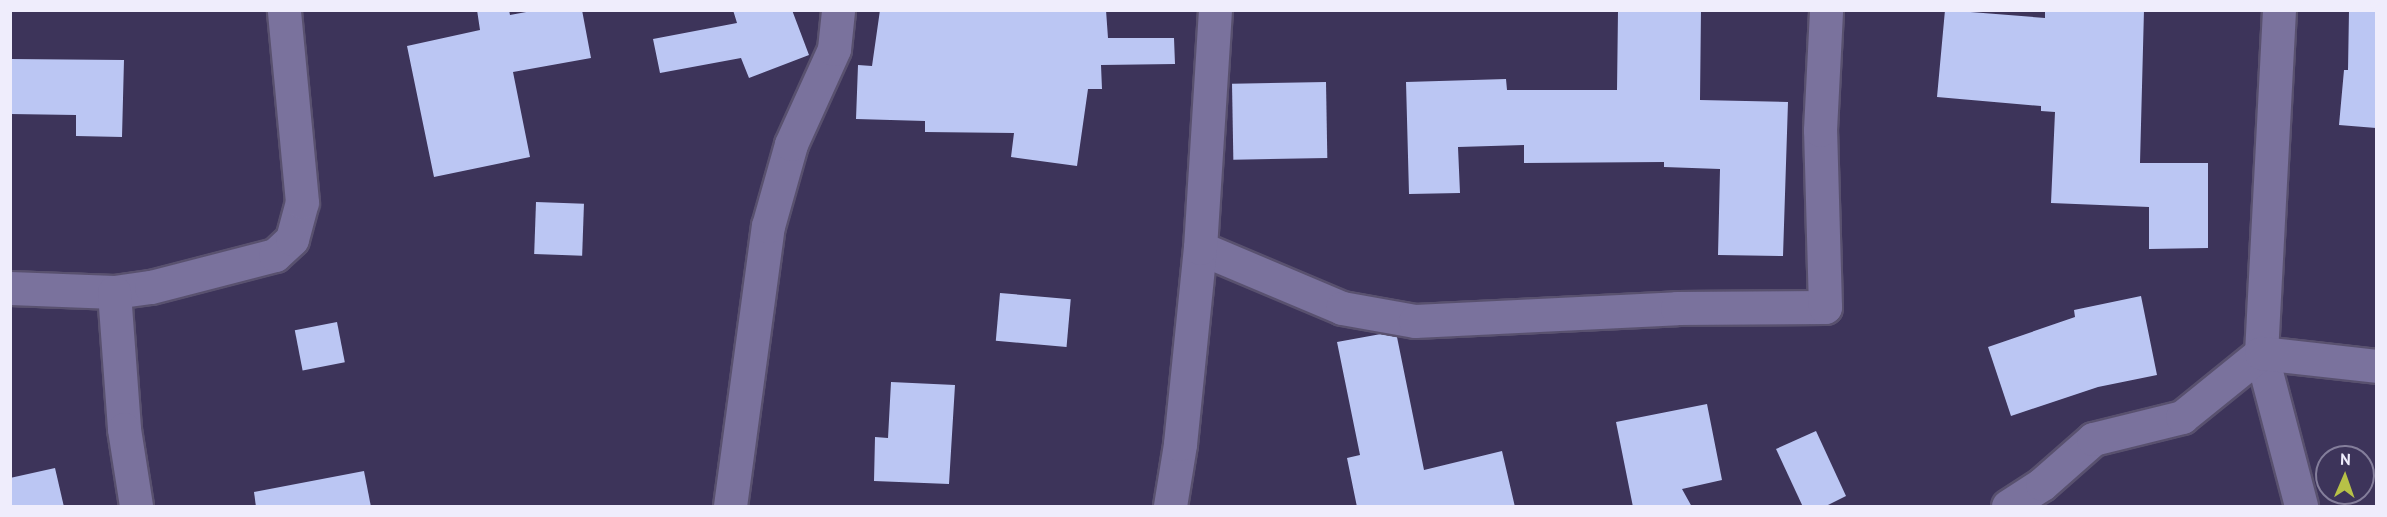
<!DOCTYPE html>
<html>
<head>
<meta charset="utf-8">
<style>
	body { margin:0 }
	#map { position:relative; width:2387px; height:517px; overflow:hidden; background:#3d345a; font-family:"PT Sans",sans-serif }
	div>[style] { position:absolute }
	.building>* { inset:0; background:#bbc6f3; transform-origin:0 0 }
	.roads { filter:drop-shadow(2px 0 #59516f) drop-shadow(-2px 0 #59516f) drop-shadow(0 2px #59516f) drop-shadow(0 -2px #59516f) }
	.street>* { height:33px; margin:-16.5px; padding:0 16.5px; transform-origin:16.5px; border-radius:16.5px; background:#7a729d }
	span { translate:-50% -50%; white-space:nowrap; text-align:center; line-height:1.15; -webkit-text-stroke:6px #3d345a; paint-order:stroke }
	.frame { position:absolute; inset:0; border:12px solid #efedfc; pointer-events:none }
	.north { position:absolute; left:2315px; top:445px; width:60px; height:60px; box-sizing:border-box; background:#3d345a; border:2px solid #847e9b; border-radius:50%; rotate:2deg; font-size:16px; font-weight:700; line-height:24px; text-align:center; color:#efedfc }
	.north::after { content:''; display:block; margin:auto; width:21px; height:27px; background:#b7c147; clip-path:polygon(50% 0,100% 100%,50% 72%,0 100%) }
</style>
</head>
<body>
<div id="map">
	<div class="building">
		<div style="clip-path:polygon(477px 10px,509px 10px,510px 15px,537px 10px,582px 10px,591px 58px,513px 72px,530px 157px,434px 177px,407px 46px,480px 30px)"></div>
		<div style="clip-path:polygon(733px 10px,792px 10px,809px 55px,749px 78px,741px 58px,660px 73px,653px 39px,737px 23px)"></div>
		<div style="clip-path:polygon(880px 10px,1106px 10px,1108px 38px,1174px 38px,1175px 64px,1101px 65px,1102px 89px,1088px 89px,1077px 166px,1011px 157px,1014px 133px,925px 132px,925px 121px,856px 119px,858px 65px,872px 66px)"></div>
		<div style="clip-path:polygon(1618px 10px,1701px 10px,1700px 100px,1788px 102px,1783px 256px,1718px 255px,1720px 169px,1664px 167px,1664px 162px,1524px 163px,1524px 145px,1458px 147px,1460px 193px,1409px 194px,1406px 82px,1506px 79px,1507px 90px,1617px 90px)"></div>
		<div style="clip-path:polygon(1945px 10px,2045px 18px,2045px 10px,2144px 10px,2140px 163px,2208px 163px,2208px 248px,2149px 249px,2149px 207px,2051px 203px,2055px 112px,2041px 111px,2041px 106px,1937px 97px)"></div>
		<div style="clip-path:polygon(2349px 10px,2376px 10px,2376px 128px,2339px 125px,2344px 70px,2348px 70px)"></div>
		<div style="clip-path:polygon(10px 59px,124px 60px,122px 137px,76px 136px,76px 115px,10px 114px)"></div>
		<div style="left:1326px;top:82px;width:76px;height:94px;rotate:89deg"></div>
		<div style="left:536px;top:202px;width:48px;height:52px;rotate:2deg"></div>
		<div style="left:1000px;top:293px;width:71px;height:48px;rotate:5deg"></div>
		<div style="clip-path:polygon(2141px 296px,2157px 375px,2098px 387px,2011px 416px,1988px 347px,2075px 317px,2074px 310px)"></div>
		<div style="left:337px;top:322px;width:41px;height:43px;rotate:79deg"></div>
		<div style="clip-path:polygon(1381px 334px,1397px 337px,1424px 470px,1502px 451px,1515px 507px,1357px 507px,1347px 458px,1360px 455px,1337px 342px)"></div>
		<div style="clip-path:polygon(891px 382px,955px 385px,949px 484px,874px 481px,875px 437px,888px 438px)"></div>
		<div style="clip-path:polygon(1707px 404px,1722px 480px,1682px 489px,1692px 507px,1633px 507px,1616px 422px)"></div>
		<div style="clip-path:polygon(1816px 431px,1846px 496px,1824px 507px,1803px 507px,1776px 449px)"></div>
		<div style="clip-path:polygon(55px 468px,64px 507px,10px 507px,10px 478px)"></div>
		<div style="clip-path:polygon(364px 471px,371px 507px,256px 507px,254px 492px)"></div>
	</div>
	<div class="roads">
		<div class="street">
			<div style="left:2279px;top:10px;width:343px;rotate:93deg"></div>
			<div style="left:2261px;top:353px;width:158px;rotate:75.3deg"></div>
			<div style="left:1200px;top:248px;width:154px;rotate:22.9deg"></div>
			<div style="left:1342px;top:308px;width:74px;rotate:10.1deg"></div>
			<div style="left:1415px;top:321px;width:262px;rotate:-2.8deg"></div>
			<div style="left:1677px;top:308px;width:148px;rotate:-0.4deg"></div>
			<div style="left:1825px;top:307px;width:177px;rotate:-91.6deg"></div>
			<div style="left:1820px;top:130px;width:120px;rotate:-87.1deg"></div>
			<div style="left:10px;top:288px;width:104px;rotate:2.2deg"></div>
			<div style="left:114px;top:292px;width:37px;rotate:-8deg"></div>
			<div style="left:151px;top:287px;width:128px;rotate:-14.5deg"></div>
			<div style="left:275px;top:255px;width:23px;rotate:-43deg"></div>
			<div style="left:292px;top:239px;width:38px;rotate:-75deg"></div>
			<div style="left:302px;top:202px;width:193px;rotate:-95.4deg"></div>
			<div style="left:114px;top:292px;width:137px;rotate:85.8deg"></div>
			<div style="left:124px;top:429px;width:78px;rotate:81.1deg"></div>
			<div style="left:730px;top:506px;width:283px;rotate:-82.3deg"></div>
			<div style="left:768px;top:226px;width:85px;rotate:-74.3deg"></div>
			<div style="left:791px;top:144px;width:104px;rotate:-65.6deg"></div>
			<div style="left:834px;top:49px;width:39px;rotate:-84deg"></div>
			<div style="left:1170px;top:506px;width:63px;rotate:-80.8deg"></div>
			<div style="left:1180px;top:444px;width:197px;rotate:-84.2deg"></div>
			<div style="left:1200px;top:248px;width:238px;rotate:-86.4deg"></div>
			<div style="left:2008px;top:506px;width:40px;rotate:-32.9deg"></div>
			<div style="left:2042px;top:484px;width:68px;rotate:-41.4deg"></div>
			<div style="left:2093px;top:439px;width:92px;rotate:-13.9deg"></div>
			<div style="left:2182px;top:417px;width:102px;rotate:-39deg"></div>
			<div style="left:2261px;top:353px;width:116px;rotate:6.4deg"></div>
		</div>
	</div>
	<div class="frame"></div>
	<div class="north">N</div>
</div>
</body>
</html>
